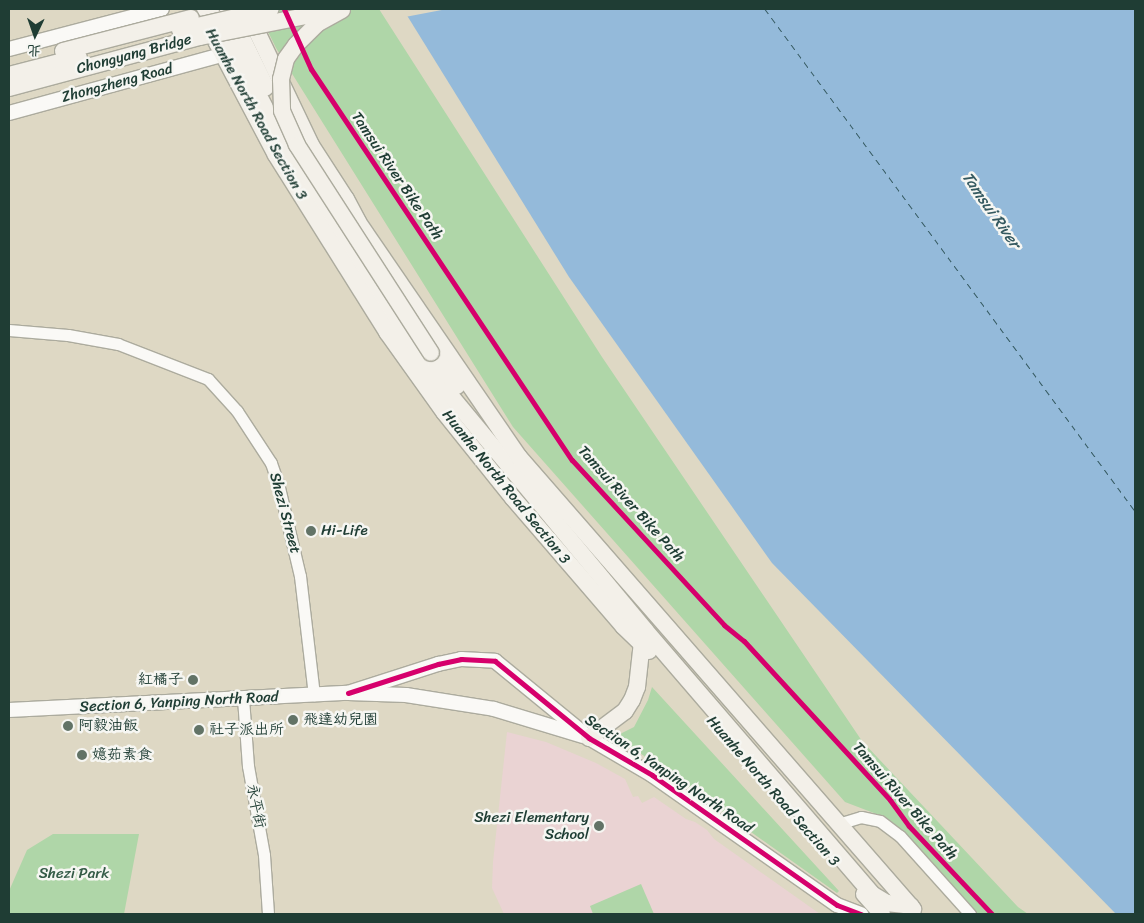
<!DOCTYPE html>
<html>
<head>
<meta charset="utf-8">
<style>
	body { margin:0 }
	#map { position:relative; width:1144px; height:923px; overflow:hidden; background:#ded8c4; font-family:Sriracha,"LXGW WenKai TC",sans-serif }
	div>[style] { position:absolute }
	.built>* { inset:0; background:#ead3d3 }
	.green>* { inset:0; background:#afd6a8 }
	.water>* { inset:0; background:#94bada }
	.pier>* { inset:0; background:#ded8c4 }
	.ferry>* { height:1px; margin-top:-0.5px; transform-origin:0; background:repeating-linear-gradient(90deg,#345960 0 6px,transparent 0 11px) }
	.roads { filter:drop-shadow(1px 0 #acab9e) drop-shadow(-1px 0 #acab9e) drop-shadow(0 1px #acab9e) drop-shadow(0 -1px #acab9e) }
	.minor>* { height:11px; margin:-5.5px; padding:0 5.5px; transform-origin:5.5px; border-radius:5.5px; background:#faf9f6 }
	.tertiary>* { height:14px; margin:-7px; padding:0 7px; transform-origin:7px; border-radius:7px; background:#faf9f6 }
	.secondary>* { height:16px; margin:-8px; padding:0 8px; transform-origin:8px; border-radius:8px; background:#f3f0e9 }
	.bridges { filter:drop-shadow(1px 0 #acab9e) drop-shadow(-1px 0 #acab9e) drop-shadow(0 1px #acab9e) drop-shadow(0 -1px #acab9e) }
	.secondary-bridge>* { height:16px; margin:-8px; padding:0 8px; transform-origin:8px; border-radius:8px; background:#f3f0e9 }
	.cycleway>* { height:5px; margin:-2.5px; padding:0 2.5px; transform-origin:2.5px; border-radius:2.5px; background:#d6006c }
	.dots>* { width:14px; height:14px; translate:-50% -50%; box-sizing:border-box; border:2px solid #f6f6f2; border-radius:50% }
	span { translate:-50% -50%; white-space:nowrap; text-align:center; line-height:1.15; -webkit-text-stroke:5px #f6f6f2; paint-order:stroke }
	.street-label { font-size:15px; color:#1f3d34 }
	.poi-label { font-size:15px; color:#1f3d34 }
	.left { translate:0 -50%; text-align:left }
	.right { translate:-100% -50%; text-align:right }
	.park-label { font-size:15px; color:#345b47 }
	.water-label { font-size:16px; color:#345960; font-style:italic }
	.frame { position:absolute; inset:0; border:10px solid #1f3d34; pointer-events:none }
	.north { position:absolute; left:10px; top:10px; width:50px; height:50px; -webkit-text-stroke:4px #f6f6f2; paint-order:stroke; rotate:183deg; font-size:14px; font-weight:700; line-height:20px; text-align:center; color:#1f3d34 }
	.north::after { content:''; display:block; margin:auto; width:18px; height:22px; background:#1f3d34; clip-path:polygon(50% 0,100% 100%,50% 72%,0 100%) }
</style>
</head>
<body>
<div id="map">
	<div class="built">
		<div style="clip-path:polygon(507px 732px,546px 742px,596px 763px,625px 779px,633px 797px,638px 796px,642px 803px,654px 797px,686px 819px,695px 822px,707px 830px,714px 839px,820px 914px,504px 914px,492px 888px,493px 862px)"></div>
	</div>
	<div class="green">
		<div style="clip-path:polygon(257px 9px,379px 9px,602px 357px,862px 741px,1018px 907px,1028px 914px,972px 914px,879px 815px,845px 802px,513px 427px,276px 48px)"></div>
		<div style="clip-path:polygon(652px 687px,839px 891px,837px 893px,616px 736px,634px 727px,648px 700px)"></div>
		<div style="clip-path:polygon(53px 834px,139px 834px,124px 914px,9px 914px,9px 891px,27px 850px)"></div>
		<div style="clip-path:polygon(641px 884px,654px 914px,593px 914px,590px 906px)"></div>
	</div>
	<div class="water">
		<div style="clip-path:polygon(403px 9px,1135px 9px,1135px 914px,1116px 914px,772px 563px,569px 277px)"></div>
	</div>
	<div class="pier">
		<div style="clip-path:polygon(401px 9px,447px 9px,405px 17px)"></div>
	</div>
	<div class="ferry">
		<div style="left:765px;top:9px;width:624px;rotate:53.61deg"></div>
	</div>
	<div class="roads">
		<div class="minor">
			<div style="left:9px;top:330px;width:59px;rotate:4.8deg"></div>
			<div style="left:68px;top:335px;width:51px;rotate:10.2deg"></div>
			<div style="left:118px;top:344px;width:97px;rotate:21.3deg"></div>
			<div style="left:208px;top:379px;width:43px;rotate:47.8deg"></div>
			<div style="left:237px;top:411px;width:62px;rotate:56.8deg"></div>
			<div style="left:271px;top:463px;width:21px;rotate:71deg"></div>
			<div style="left:278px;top:483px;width:96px;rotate:76.7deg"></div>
			<div style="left:300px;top:576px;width:120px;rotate:83.3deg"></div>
			<div style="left:243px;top:698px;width:68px;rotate:85.8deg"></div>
			<div style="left:248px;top:766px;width:90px;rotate:79.8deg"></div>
			<div style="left:264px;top:855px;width:59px;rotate:86.1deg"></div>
			<div style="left:838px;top:824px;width:24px;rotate:-17deg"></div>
			<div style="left:861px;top:817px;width:19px;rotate:12deg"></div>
			<div style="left:880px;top:821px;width:25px;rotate:37deg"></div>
			<div style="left:900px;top:836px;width:105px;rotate:48.1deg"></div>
		</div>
		<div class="tertiary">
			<div style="left:9px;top:49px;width:158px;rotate:-14.7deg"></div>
			<div style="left:9px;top:113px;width:223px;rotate:-15.3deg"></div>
			<div style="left:348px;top:693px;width:95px;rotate:-17.9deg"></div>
			<div style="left:438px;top:664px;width:24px;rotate:-12deg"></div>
			<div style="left:461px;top:659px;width:34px;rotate:3deg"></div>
			<div style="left:495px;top:661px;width:122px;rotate:39.3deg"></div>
			<div style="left:589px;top:738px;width:73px;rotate:30.4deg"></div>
			<div style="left:652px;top:775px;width:226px;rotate:35.1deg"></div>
			<div style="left:837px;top:905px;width:26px;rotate:21deg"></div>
			<div style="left:9px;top:710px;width:339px;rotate:-2.9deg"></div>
			<div style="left:348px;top:693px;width:58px;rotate:2deg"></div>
			<div style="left:406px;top:695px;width:89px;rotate:9deg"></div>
			<div style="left:494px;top:709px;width:93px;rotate:16.9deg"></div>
		</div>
		<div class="secondary">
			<div style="left:205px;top:9px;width:21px;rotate:41deg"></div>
			<div style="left:221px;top:23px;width:169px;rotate:62.5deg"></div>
			<div style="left:299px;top:173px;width:239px;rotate:56.4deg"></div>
			<div style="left:431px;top:372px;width:335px;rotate:50.3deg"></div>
			<div style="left:645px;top:630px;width:348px;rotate:49.3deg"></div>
			<div style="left:872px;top:894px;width:17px;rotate:31deg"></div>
			<div style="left:887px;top:903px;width:24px;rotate:7deg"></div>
			<div style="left:228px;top:9px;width:87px;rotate:64deg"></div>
			<div style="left:249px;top:15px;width:144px;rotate:64.5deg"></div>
			<div style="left:311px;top:145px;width:64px;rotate:57.1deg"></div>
			<div style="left:346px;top:199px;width:26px;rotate:62deg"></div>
			<div style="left:358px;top:222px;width:285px;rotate:55.6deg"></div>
			<div style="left:519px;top:457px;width:600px;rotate:48.92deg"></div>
			<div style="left:207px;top:24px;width:148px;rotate:62.2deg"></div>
			<div style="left:276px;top:155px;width:209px;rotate:57.9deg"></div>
			<div style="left:387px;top:332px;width:98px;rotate:54.5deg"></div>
			<div style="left:444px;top:412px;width:110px;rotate:51.3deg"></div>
			<div style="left:513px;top:498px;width:169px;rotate:49.3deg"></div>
			<div style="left:623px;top:626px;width:36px;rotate:44deg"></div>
			<div style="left:431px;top:353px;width:42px;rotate:51.8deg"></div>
			<div style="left:589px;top:738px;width:45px;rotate:-36.9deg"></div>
			<div style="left:625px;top:711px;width:13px;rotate:-58deg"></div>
			<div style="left:632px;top:700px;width:14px;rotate:-69deg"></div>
			<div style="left:637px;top:687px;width:45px;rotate:-83.7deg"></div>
			<div style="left:864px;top:894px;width:27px;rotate:48deg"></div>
		</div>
	</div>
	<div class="bridges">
		<div class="secondary-bridge">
			<div style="left:342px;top:10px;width:29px;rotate:151deg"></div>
			<div style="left:317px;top:24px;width:30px;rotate:135deg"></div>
			<div style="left:296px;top:45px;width:17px;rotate:126deg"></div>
			<div style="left:286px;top:59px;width:21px;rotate:104deg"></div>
			<div style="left:281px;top:79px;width:32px;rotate:88deg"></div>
			<div style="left:282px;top:111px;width:37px;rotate:66deg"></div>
			<div style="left:297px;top:145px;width:247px;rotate:57.2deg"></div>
			<div style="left:180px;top:30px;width:93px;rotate:-13deg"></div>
			<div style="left:63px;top:51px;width:132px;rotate:-14.5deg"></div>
			<div style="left:9px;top:75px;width:72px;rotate:-14.4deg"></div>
			<div style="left:9px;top:88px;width:198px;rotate:-15deg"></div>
			<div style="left:200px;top:37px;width:134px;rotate:-11.2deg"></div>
		</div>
	</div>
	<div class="cycleway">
		<div style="left:284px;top:9px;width:66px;rotate:65.8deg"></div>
		<div style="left:311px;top:69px;width:470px;rotate:56.3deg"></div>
		<div style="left:572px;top:460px;width:224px;rotate:47.3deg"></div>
		<div style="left:724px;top:625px;width:26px;rotate:39deg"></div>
		<div style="left:744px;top:641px;width:216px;rotate:47.4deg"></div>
		<div style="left:890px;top:800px;width:32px;rotate:54deg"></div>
		<div style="left:909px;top:826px;width:121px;rotate:46.7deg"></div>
		<div style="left:348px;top:693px;width:95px;rotate:-17.9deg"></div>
		<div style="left:438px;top:664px;width:24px;rotate:-12deg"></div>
		<div style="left:461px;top:659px;width:34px;rotate:3deg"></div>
		<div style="left:495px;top:661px;width:122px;rotate:39.3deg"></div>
		<div style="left:589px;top:738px;width:73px;rotate:30.4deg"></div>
		<div style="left:652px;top:775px;width:226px;rotate:35.1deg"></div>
		<div style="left:837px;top:905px;width:26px;rotate:21deg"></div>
	</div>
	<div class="dots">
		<div style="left:311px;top:531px;background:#627366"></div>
		<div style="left:193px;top:680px;background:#627366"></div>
		<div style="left:293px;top:720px;background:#627366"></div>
		<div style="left:68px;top:726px;background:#627366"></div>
		<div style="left:199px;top:730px;background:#627366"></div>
		<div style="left:82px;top:755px;background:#627366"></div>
		<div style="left:599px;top:826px;background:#627366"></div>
	</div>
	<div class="street-label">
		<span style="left:134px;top:54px;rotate:-15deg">Chongyang Bridge</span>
		<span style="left:117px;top:83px;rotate:-15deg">Zhongzheng Road</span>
		<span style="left:256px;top:114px;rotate:61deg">Huanhe North Road Section 3</span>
		<span style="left:397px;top:176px;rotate:56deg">Tamsui River Bike Path</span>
		<span style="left:506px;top:487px;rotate:51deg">Huanhe North Road Section 3</span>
		<span style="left:631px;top:504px;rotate:48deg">Tamsui River Bike Path</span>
		<span style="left:285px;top:513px;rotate:75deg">Shezi Street</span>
		<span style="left:179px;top:702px;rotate:-3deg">Section 6, Yanping North Road</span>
		<span style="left:669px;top:774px;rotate:34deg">Section 6, Yanping North Road</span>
		<span style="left:773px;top:791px;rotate:49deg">Huanhe North Road Section 3</span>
		<span style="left:905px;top:801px;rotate:49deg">Tamsui River Bike Path</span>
		<span style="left:256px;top:806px;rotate:79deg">永平街</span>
	</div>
	<div class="poi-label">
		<span class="left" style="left:321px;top:531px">Hi-Life</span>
		<span class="right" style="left:183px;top:680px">紅橘子</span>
		<span class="left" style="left:303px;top:720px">飛達幼兒園</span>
		<span class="left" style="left:78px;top:726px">阿毅油飯</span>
		<span class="left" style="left:209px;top:730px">社子派出所</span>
		<span class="left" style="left:92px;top:755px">嬑茹素食</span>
		<span class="right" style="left:589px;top:826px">Shezi Elementary<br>School</span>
	</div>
	<div class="park-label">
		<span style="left:74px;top:874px">Shezi Park</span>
	</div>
	<div class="water-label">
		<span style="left:991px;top:210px;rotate:55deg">Tamsui River</span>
	</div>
	<div class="frame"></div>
	<div class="north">北</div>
</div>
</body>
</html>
